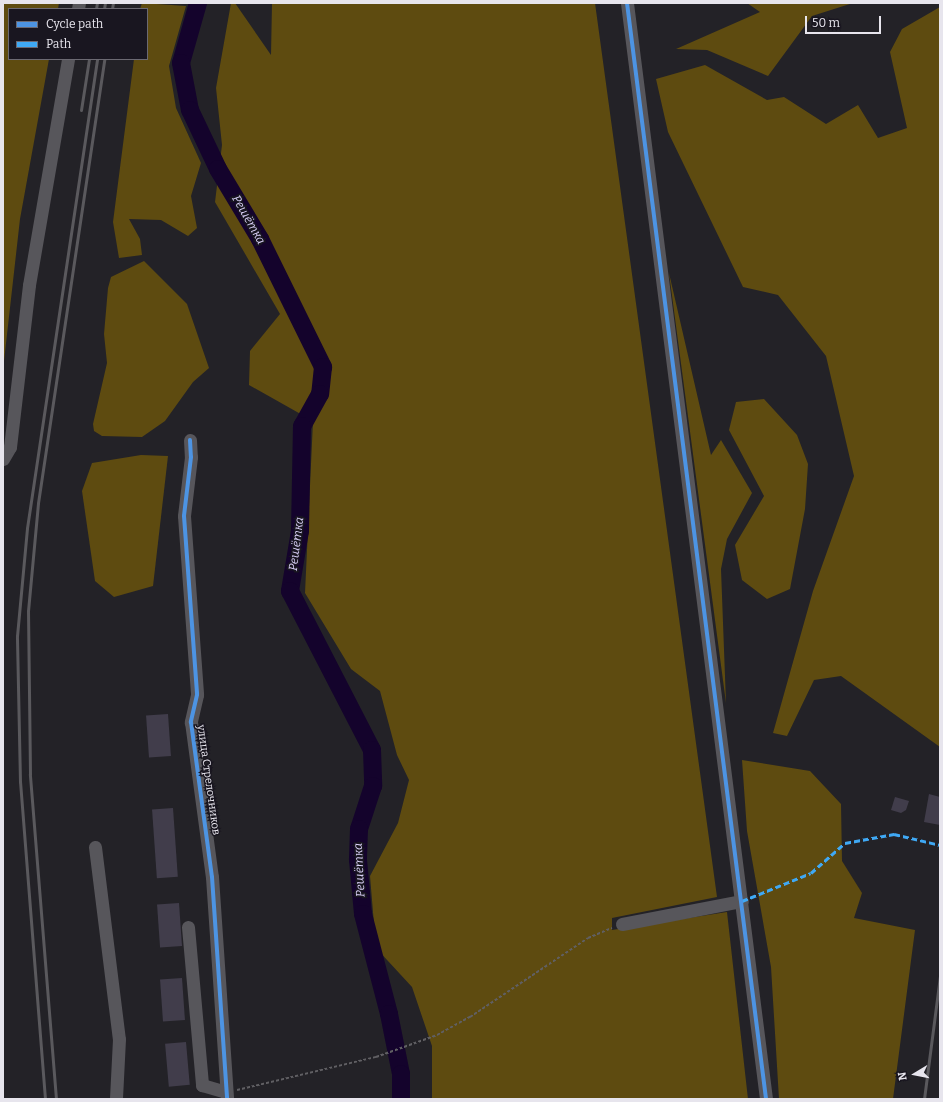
<!DOCTYPE html>
<html>
<head>
<meta charset="utf-8">
<style>
	body { margin:0 }
	#map { position:relative; width:943px; height:1102px; overflow:hidden; background:#232227; font-family:Bitter,serif }
	div>[style] { position:absolute }
	.forest>* { inset:0; background:#5e4b10 }
	.river>* { height:18px; margin:-9px; padding:0 9px; transform-origin:9px; border-radius:9px; background:#14032c }
	.building>* { inset:0; background:#413d4b; transform-origin:0 0 }
	.path>* { height:2px; margin-top:-1px; transform-origin:0; background:repeating-linear-gradient(90deg,#605f63 0 3px,transparent 0 5px) }
	.minor>* { height:13px; margin:-6.5px; padding:0 6.5px; transform-origin:6.5px; border-radius:6.5px; background:#57565b }
	.rail>* { height:3px; margin:-1.5px; padding:0 1.5px; transform-origin:1.5px; border-radius:1.5px; background:#5a595d }
	.quiet>* { height:3px; margin-top:-1.5px; transform-origin:0; background:repeating-linear-gradient(90deg,#3fa9f5 0 6px,transparent 0 9px) }
	.cycleway>* { height:4px; margin:-2px; padding:0 2px; transform-origin:2px; border-radius:2px; background:#4d94e3 }
	span { translate:-50% -50%; white-space:nowrap; text-align:center; line-height:1.15; -webkit-text-stroke:3px #191620; paint-order:stroke }
	.street-label { font-size:11px; color:#e7e5ed }
	.water-label { font-size:12px; color:#dcd2fa; font-style:italic }
	.frame { position:absolute; inset:0; border:4px solid #e7e5ed; pointer-events:none }
	.legend { position:absolute; left:8px; top:8px; width:140px; height:52px; box-sizing:border-box; background:#191620; border:1px solid #6b6972; margin:0; padding:5px 7px; list-style:none; font-size:12px; color:#e7e5ed }
	.legend li { display:flex; align-items:center; gap:8px; height:20px }
	.legend b { width:20px; border:1px solid #6b6972 }
	.north { position:absolute; left:895px; top:1054px; width:40px; height:40px; -webkit-text-stroke:3px #191620; paint-order:stroke; rotate:260deg; font-size:11px; font-weight:700; line-height:16px; text-align:center; color:#e7e5ed }
	.north::after { content:''; display:block; margin:auto; width:14px; height:18px; background:#e7e5ed; clip-path:polygon(50% 0,100% 100%,50% 72%,0 100%) }
	.scale { position:absolute; left:805px; top:16px; width:76px; height:18px; box-sizing:border-box; border:2px solid #e7e5ed; border-top:0; padding-left:5px; font-size:12px; line-height:14px; white-space:nowrap; color:#e7e5ed; -webkit-text-stroke:3px #191620; paint-order:stroke }
</style>
</head>
<body>
<div id="map">
	<div class="forest">
		<div style="clip-path:polygon(3px 3px,59px 3px,58px 9px,9px 9px,9px 59px,49px 59px,20px 219px,3px 370px)"></div>
		<div style="clip-path:polygon(142px 3px,186px 6px,169px 66px,176px 108px,201px 163px,191px 196px,197px 228px,188px 236px,161px 220px,129px 219px,140px 239px,142px 255px,119px 258px,113px 222px,134px 59px,147px 59px,147px 9px,140px 9px)"></div>
		<div style="clip-path:polygon(231px 3px,235px 3px,271px 55px,272px 3px,595px 3px,717px 897px,612px 918px,612px 930px,727px 912px,748px 1099px,432px 1099px,432px 1046px,412px 987px,376px 948px,370px 876px,398px 823px,409px 780px,397px 755px,380px 691px,351px 669px,305px 593px,313px 421px,249px 385px,250px 351px,280px 314px,215px 202px,222px 145px,216px 88px)"></div>
		<div style="clip-path:polygon(747px 3px,853px 3px,812px 16px,768px 76px,707px 50px,676px 49px,760px 12px)"></div>
		<div style="clip-path:polygon(940px 7px,940px 747px,841px 676px,814px 680px,787px 736px,773px 733px,813px 591px,854px 476px,826px 356px,778px 295px,743px 287px,668px 132px,656px 79px,705px 65px,767px 100px,784px 97px,826px 124px,858px 105px,878px 138px,907px 128px,890px 52px,902px 29px)"></div>
		<div style="clip-path:polygon(144px 261px,187px 304px,209px 368px,193px 382px,165px 421px,142px 437px,102px 436px,94px 431px,93px 424px,107px 363px,104px 334px,108px 288px,111px 277px)"></div>
		<div style="clip-path:polygon(669px 273px,711px 455px,721px 440px,752px 493px,727px 539px,721px 569px,726px 703px)"></div>
		<div style="clip-path:polygon(764px 399px,797px 435px,808px 464px,805px 509px,790px 589px,767px 599px,742px 580px,735px 545px,764px 496px,729px 430px,736px 402px)"></div>
		<div style="clip-path:polygon(141px 455px,168px 456px,153px 586px,114px 597px,95px 581px,82px 491px,92px 463px)"></div>
		<div style="clip-path:polygon(742px 760px,810px 771px,841px 804px,842px 861px,862px 893px,854px 918px,915px 930px,893px 1099px,779px 1099px,771px 967px,747px 831px)"></div>
	</div>
	<div class="river">
		<div style="left:198px;top:3px;width:62px;rotate:105.8deg"></div>
		<div style="left:181px;top:63px;width:48px;rotate:79.2deg"></div>
		<div style="left:190px;top:110px;width:65px;rotate:64.6deg"></div>
		<div style="left:218px;top:169px;width:82px;rotate:59deg"></div>
		<div style="left:260px;top:239px;width:143px;rotate:63.8deg"></div>
		<div style="left:323px;top:367px;width:27px;rotate:96deg"></div>
		<div style="left:320px;top:394px;width:37px;rotate:119deg"></div>
		<div style="left:302px;top:426px;width:105px;rotate:91.1deg"></div>
		<div style="left:300px;top:531px;width:61px;rotate:99.5deg"></div>
		<div style="left:290px;top:591px;width:179px;rotate:62.7deg"></div>
		<div style="left:372px;top:750px;width:36px;rotate:88deg"></div>
		<div style="left:373px;top:786px;width:45px;rotate:108deg"></div>
		<div style="left:359px;top:829px;width:31px;rotate:92deg"></div>
		<div style="left:358px;top:860px;width:54px;rotate:84.7deg"></div>
		<div style="left:363px;top:914px;width:103px;rotate:75.4deg"></div>
		<div style="left:389px;top:1014px;width:61px;rotate:78.7deg"></div>
		<div style="left:401px;top:1074px;width:25px;rotate:90deg"></div>
	</div>
	<div class="building">
		<div style="left:168px;top:714px;width:42px;height:22px;rotate:86deg"></div>
		<div style="clip-path:polygon(929px 794px,940px 797px,940px 825px,924px 822px)"></div>
		<div style="clip-path:polygon(895px 797px,909px 801px,906px 810px,901px 813px,891px 810px)"></div>
		<div style="left:173px;top:808px;width:69px;height:21px;rotate:86deg"></div>
		<div style="left:179px;top:903px;width:43px;height:22px;rotate:86deg"></div>
		<div style="left:182px;top:978px;width:42px;height:22px;rotate:86deg"></div>
		<div style="left:186px;top:1042px;width:43px;height:21px;rotate:85deg"></div>
	</div>
	<div class="path">
		<div style="left:237px;top:1090px;width:143px;rotate:-13.4deg"></div>
		<div style="left:376px;top:1057px;width:65px;rotate:-19.8deg"></div>
		<div style="left:437px;top:1035px;width:38px;rotate:-29deg"></div>
		<div style="left:470px;top:1017px;width:142px;rotate:-33.8deg"></div>
		<div style="left:588px;top:938px;width:26px;rotate:-23deg"></div>
	</div>
	<div class="minor">
		<div style="left:627px;top:3px;width:1105px;rotate:82.77deg"></div>
		<div style="left:78px;top:9px;width:6px;rotate:-81deg"></div>
		<div style="left:190px;top:440px;width:17px;rotate:87deg"></div>
		<div style="left:191px;top:457px;width:59px;rotate:96.8deg"></div>
		<div style="left:184px;top:516px;width:179px;rotate:85.8deg"></div>
		<div style="left:197px;top:695px;width:28px;rotate:103deg"></div>
		<div style="left:191px;top:722px;width:156px;rotate:82.3deg"></div>
		<div style="left:212px;top:877px;width:223px;rotate:86.1deg"></div>
		<div style="left:3px;top:459px;width:14px;rotate:-60deg"></div>
		<div style="left:10px;top:447px;width:163px;rotate:-83.3deg"></div>
		<div style="left:29px;top:285px;width:229px;rotate:-80.2deg"></div>
		<div style="left:95px;top:847px;width:193px;rotate:82.9deg"></div>
		<div style="left:119px;top:1039px;width:60px;rotate:92.9deg"></div>
		<div style="left:622px;top:924px;width:122px;rotate:-10.9deg"></div>
		<div style="left:188px;top:927px;width:159px;rotate:84.9deg"></div>
		<div style="left:202px;top:1085px;width:25px;rotate:16deg"></div>
	</div>
	<div class="rail">
		<div style="left:96px;top:9px;width:6px;rotate:-81deg"></div>
		<div style="left:104px;top:9px;width:6px;rotate:-81deg"></div>
		<div style="left:112px;top:9px;width:6px;rotate:-81deg"></div>
		<div style="left:81px;top:110px;width:52px;rotate:-81.1deg"></div>
		<div style="left:45px;top:1099px;width:318px;rotate:-94.5deg"></div>
		<div style="left:20px;top:782px;width:146px;rotate:-91.2deg"></div>
		<div style="left:17px;top:636px;width:108px;rotate:-84.7deg"></div>
		<div style="left:27px;top:528px;width:474px;rotate:-81.5deg"></div>
		<div style="left:56px;top:1099px;width:326px;rotate:-94.6deg"></div>
		<div style="left:30px;top:774px;width:163px;rotate:-90.7deg"></div>
		<div style="left:28px;top:611px;width:108px;rotate:-84.7deg"></div>
		<div style="left:38px;top:503px;width:449px;rotate:-81.5deg"></div>
		<div style="left:924px;top:1099px;width:125px;rotate:-82.6deg"></div>
	</div>
	<div class="quiet">
		<div style="left:742px;top:901px;width:74px;rotate:-22.1deg"></div>
		<div style="left:811px;top:873px;width:45px;rotate:-41.4deg"></div>
		<div style="left:845px;top:843px;width:50px;rotate:-10.4deg"></div>
		<div style="left:894px;top:834px;width:47px;rotate:13.4deg"></div>
	</div>
	<div class="cycleway">
		<div style="left:627px;top:3px;width:1105px;rotate:82.77deg"></div>
		<div style="left:190px;top:440px;width:17px;rotate:87deg"></div>
		<div style="left:191px;top:457px;width:59px;rotate:96.8deg"></div>
		<div style="left:184px;top:516px;width:179px;rotate:85.8deg"></div>
		<div style="left:197px;top:695px;width:28px;rotate:103deg"></div>
		<div style="left:191px;top:722px;width:156px;rotate:82.3deg"></div>
		<div style="left:212px;top:877px;width:223px;rotate:86.1deg"></div>
	</div>
	<div class="street-label">
		<span style="left:208px;top:780px;rotate:82deg">улица Стрелочников</span>
	</div>
	<div class="water-label">
		<span style="left:248px;top:220px;rotate:60deg">Решётка</span>
		<span style="left:297px;top:544px;rotate:-83deg">Решётка</span>
		<span style="left:360px;top:870px;rotate:-93deg">Решётка</span>
	</div>
	<div class="frame"></div>
	<ul class="legend">
	<li><b style="height:5px;background:#4d94e3"></b>Cycle path</li>
	<li><b style="height:5px;background:#3fa9f5"></b>Path</li>
	</ul>
	<div class="north">N</div>
	<div class="scale">50 m</div>
</div>
</body>
</html>
